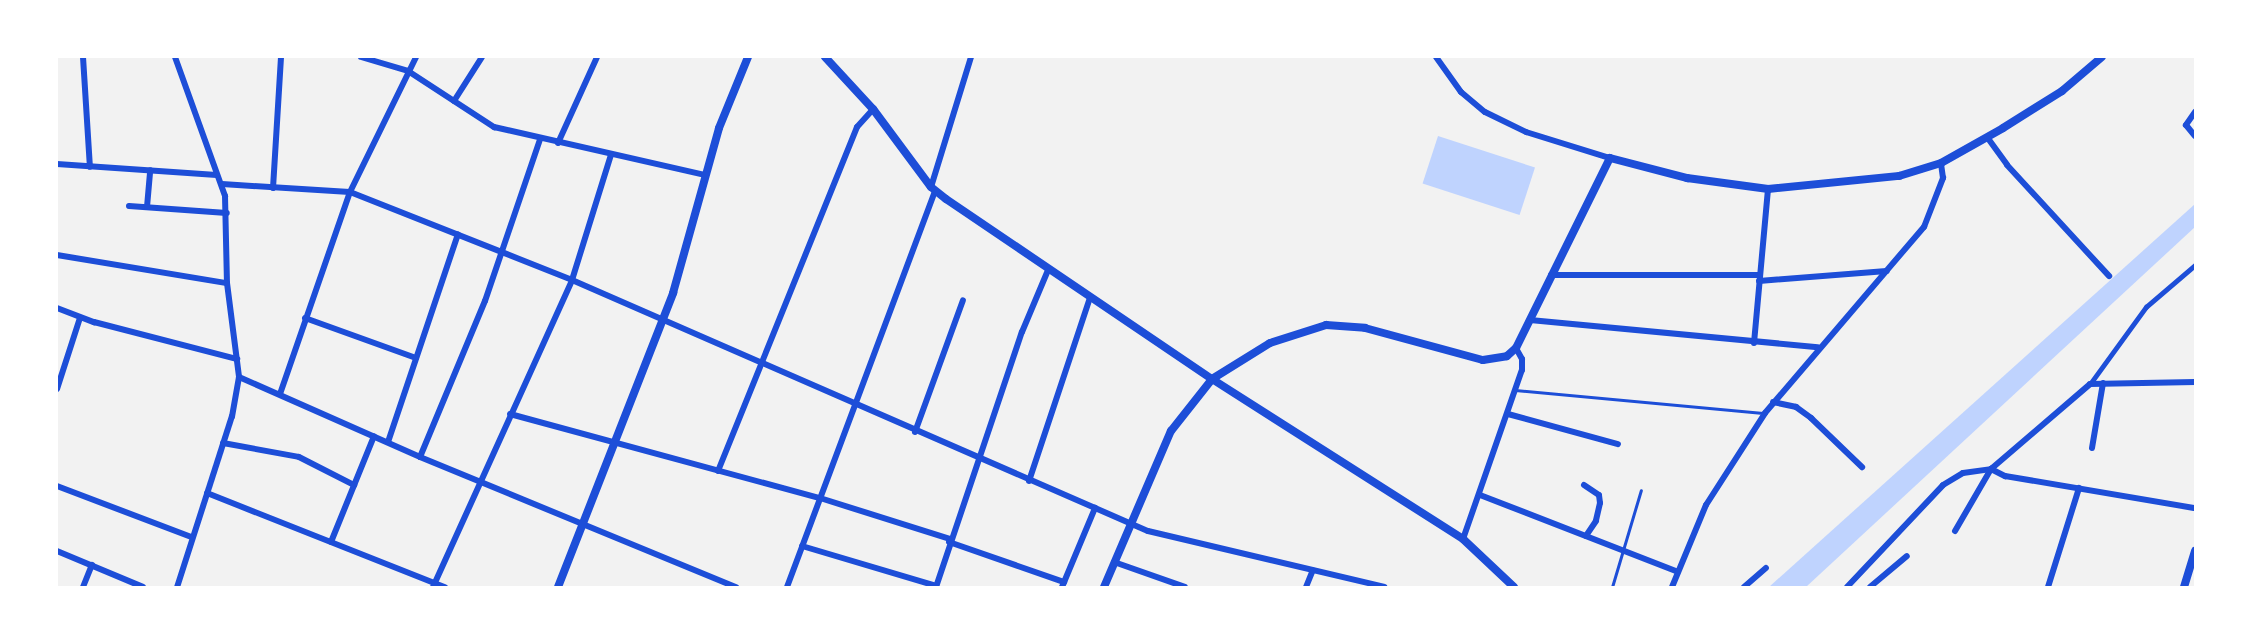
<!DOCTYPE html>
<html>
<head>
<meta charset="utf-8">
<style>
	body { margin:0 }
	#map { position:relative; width:2252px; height:644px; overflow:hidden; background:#f2f2f2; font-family:"Work Sans",sans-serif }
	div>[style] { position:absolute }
	.water>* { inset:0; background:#bfd3fe; transform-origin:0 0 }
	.service>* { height:3px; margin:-1.5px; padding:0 1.5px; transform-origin:1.5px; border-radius:1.5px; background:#1d4ed8 }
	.pedestrian>* { height:4.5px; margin:-2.25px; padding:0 2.25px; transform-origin:2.25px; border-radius:2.25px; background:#1d4ed8 }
	.minor>* { height:6px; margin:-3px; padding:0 3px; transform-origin:3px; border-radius:3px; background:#1d4ed8 }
	.tertiary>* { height:8px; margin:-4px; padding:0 4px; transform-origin:4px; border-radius:4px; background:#1d4ed8 }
	.secondary>* { height:8px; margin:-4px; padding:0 4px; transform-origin:4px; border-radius:4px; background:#1d4ed8 }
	span { translate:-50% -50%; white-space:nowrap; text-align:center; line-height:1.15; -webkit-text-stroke:6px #fff; paint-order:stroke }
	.frame { position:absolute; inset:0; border:58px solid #fff; pointer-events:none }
</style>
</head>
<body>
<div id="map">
	<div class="water">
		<div style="left:1438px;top:136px;width:102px;height:50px;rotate:18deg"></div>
		<div style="clip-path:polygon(2195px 204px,2195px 227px,1806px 587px,1769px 587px)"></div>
	</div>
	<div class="service">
		<div style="left:1515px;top:390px;width:249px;rotate:5.3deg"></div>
		<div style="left:1612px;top:587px;width:101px;rotate:-73.4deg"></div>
	</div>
	<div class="pedestrian">
		<div style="left:2090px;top:384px;width:95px;rotate:-54deg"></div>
		<div style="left:2146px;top:307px;width:65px;rotate:-40.6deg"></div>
	</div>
	<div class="minor">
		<div style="left:83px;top:57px;width:110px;rotate:86.4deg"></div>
		<div style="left:175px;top:57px;width:148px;rotate:70.2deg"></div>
		<div style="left:225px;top:196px;width:87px;rotate:88.7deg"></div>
		<div style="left:227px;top:283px;width:95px;rotate:82.7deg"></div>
		<div style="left:239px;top:377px;width:40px;rotate:100deg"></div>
		<div style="left:232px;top:416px;width:180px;rotate:107.8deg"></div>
		<div style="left:361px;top:57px;width:49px;rotate:16.6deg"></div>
		<div style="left:408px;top:71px;width:103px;rotate:33.1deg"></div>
		<div style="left:494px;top:127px;width:217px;rotate:12.8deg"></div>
		<div style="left:1436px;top:57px;width:43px;rotate:54.5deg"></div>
		<div style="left:1461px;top:92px;width:31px;rotate:40deg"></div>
		<div style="left:1485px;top:112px;width:46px;rotate:26deg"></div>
		<div style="left:1526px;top:132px;width:88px;rotate:17.2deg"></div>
		<div style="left:454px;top:101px;width:52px;rotate:-57.5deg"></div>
		<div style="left:2195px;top:112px;width:16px;rotate:125deg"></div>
		<div style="left:2186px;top:125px;width:14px;rotate:51deg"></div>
		<div style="left:1987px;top:137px;width:34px;rotate:54deg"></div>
		<div style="left:2007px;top:165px;width:151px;rotate:47.4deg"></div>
		<div style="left:558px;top:143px;width:94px;rotate:-65.6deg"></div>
		<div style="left:57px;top:164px;width:160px;rotate:3.9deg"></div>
		<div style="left:222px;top:184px;width:128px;rotate:3.6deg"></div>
		<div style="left:350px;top:192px;width:239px;rotate:21.6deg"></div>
		<div style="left:572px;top:280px;width:628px;rotate:23.55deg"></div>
		<div style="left:1148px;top:531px;width:243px;rotate:13.3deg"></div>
		<div style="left:931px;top:187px;width:136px;rotate:-72.9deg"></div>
		<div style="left:273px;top:188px;width:131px;rotate:-86.5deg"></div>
		<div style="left:129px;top:206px;width:98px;rotate:4.1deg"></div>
		<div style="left:147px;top:207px;width:37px;rotate:-85deg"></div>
		<div style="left:57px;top:255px;width:172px;rotate:9.4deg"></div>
		<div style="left:1551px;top:275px;width:208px"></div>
		<div style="left:1759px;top:281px;width:128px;rotate:-4.5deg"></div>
		<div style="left:57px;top:308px;width:40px;rotate:21deg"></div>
		<div style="left:94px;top:322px;width:148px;rotate:14.5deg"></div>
		<div style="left:305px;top:318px;width:118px;rotate:19.8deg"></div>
		<div style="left:1530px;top:320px;width:289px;rotate:5.4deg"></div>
		<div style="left:1754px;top:343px;width:155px;rotate:-84.8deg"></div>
		<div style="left:239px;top:377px;width:198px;rotate:23.8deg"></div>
		<div style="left:420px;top:457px;width:342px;rotate:22.4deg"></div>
		<div style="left:57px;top:389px;width:75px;rotate:-72.1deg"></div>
		<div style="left:280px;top:394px;width:214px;rotate:-70.9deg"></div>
		<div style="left:350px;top:192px;width:150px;rotate:-63.9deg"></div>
		<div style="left:1773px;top:402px;width:24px;rotate:12deg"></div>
		<div style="left:1796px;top:407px;width:19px;rotate:36deg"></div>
		<div style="left:1811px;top:418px;width:71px;rotate:43.9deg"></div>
		<div style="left:510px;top:414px;width:321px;rotate:15.2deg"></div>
		<div style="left:820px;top:498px;width:136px;rotate:17.5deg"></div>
		<div style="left:1508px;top:414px;width:114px;rotate:15.3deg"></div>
		<div style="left:915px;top:432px;width:140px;rotate:-70deg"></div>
		<div style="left:388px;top:442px;width:219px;rotate:-71.4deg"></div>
		<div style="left:223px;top:443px;width:77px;rotate:10.4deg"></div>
		<div style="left:299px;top:457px;width:62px;rotate:27deg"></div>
		<div style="left:2092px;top:448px;width:66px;rotate:-80.4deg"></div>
		<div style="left:420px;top:457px;width:169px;rotate:-67.4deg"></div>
		<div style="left:485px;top:301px;width:171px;rotate:-71.2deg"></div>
		<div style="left:718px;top:471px;width:371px;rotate:-68deg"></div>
		<div style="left:857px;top:127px;width:24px;rotate:-48deg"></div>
		<div style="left:1029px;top:481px;width:193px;rotate:-71.6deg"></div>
		<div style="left:1584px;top:485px;width:18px;rotate:34deg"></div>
		<div style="left:1599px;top:495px;width:8px;rotate:83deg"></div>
		<div style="left:1600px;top:503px;width:18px;rotate:103deg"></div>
		<div style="left:1596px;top:521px;width:18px;rotate:124deg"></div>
		<div style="left:57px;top:486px;width:143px;rotate:20.8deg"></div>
		<div style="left:207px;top:493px;width:256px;rotate:21.6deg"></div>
		<div style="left:1480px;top:495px;width:210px;rotate:21.2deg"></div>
		<div style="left:1955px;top:531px;width:72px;rotate:-59.9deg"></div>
		<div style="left:1991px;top:469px;width:16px;rotate:27deg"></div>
		<div style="left:2005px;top:476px;width:193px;rotate:9.6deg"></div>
		<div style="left:1463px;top:539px;width:179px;rotate:-70.8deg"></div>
		<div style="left:1522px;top:370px;width:11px;rotate:-90deg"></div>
		<div style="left:1522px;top:359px;width:13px;rotate:-119deg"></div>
		<div style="left:331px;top:542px;width:114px;rotate:-67.9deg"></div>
		<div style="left:949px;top:542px;width:122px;rotate:19.2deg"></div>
		<div style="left:802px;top:546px;width:140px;rotate:16.6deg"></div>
		<div style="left:57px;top:551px;width:93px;rotate:22.7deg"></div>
		<div style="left:1114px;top:562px;width:75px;rotate:19.4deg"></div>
		<div style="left:83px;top:587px;width:24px;rotate:-68deg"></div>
		<div style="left:433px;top:587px;width:337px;rotate:-65.6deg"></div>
		<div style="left:572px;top:280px;width:131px;rotate:-72.7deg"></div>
		<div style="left:787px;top:587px;width:423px;rotate:-69.5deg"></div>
		<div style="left:936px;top:587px;width:269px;rotate:-71.4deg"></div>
		<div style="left:1022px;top:332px;width:67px;rotate:-67.2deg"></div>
		<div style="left:1062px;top:587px;width:86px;rotate:-67.3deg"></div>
		<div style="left:1306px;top:587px;width:18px;rotate:-68deg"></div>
		<div style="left:1672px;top:587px;width:89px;rotate:-67.5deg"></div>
		<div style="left:1706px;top:505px;width:109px;rotate:-57.3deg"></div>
		<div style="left:1765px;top:413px;width:245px;rotate:-49.5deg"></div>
		<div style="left:1924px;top:227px;width:53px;rotate:-68.8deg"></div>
		<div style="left:1943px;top:178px;width:15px;rotate:-98deg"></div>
		<div style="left:1744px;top:587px;width:29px;rotate:-41deg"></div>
		<div style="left:1847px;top:587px;width:140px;rotate:-46.7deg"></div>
		<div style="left:1943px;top:485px;width:23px;rotate:-31deg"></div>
		<div style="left:1963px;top:473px;width:28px;rotate:-8deg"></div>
		<div style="left:1991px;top:469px;width:130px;rotate:-40.6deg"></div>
		<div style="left:2090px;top:384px;width:105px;rotate:-1.1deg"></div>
		<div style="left:1870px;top:587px;width:48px;rotate:-40deg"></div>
		<div style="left:2048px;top:587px;width:104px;rotate:-72.6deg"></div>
	</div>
	<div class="tertiary">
		<div style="left:825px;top:57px;width:71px;rotate:47.3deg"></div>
		<div style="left:873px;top:109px;width:97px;rotate:53.4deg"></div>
		<div style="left:931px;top:187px;width:19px;rotate:39deg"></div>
		<div style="left:946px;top:199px;width:321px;rotate:34.1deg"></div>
		<div style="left:1212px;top:379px;width:298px;rotate:32.5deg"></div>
		<div style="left:1463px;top:539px;width:70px;rotate:43.3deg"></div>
		<div style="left:558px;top:587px;width:316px;rotate:-68.6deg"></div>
		<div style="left:673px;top:293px;width:171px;rotate:-74.4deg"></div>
		<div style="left:719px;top:128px;width:77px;rotate:-67.8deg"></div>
	</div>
	<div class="secondary">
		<div style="left:1104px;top:587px;width:170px;rotate:-66.8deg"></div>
		<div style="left:1171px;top:431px;width:66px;rotate:-51.7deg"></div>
		<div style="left:1212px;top:379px;width:68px;rotate:-31.8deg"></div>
		<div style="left:1270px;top:343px;width:59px;rotate:-17.8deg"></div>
		<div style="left:1326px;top:325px;width:39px;rotate:4deg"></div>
		<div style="left:1365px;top:328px;width:122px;rotate:15.2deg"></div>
		<div style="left:1483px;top:360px;width:24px;rotate:-9deg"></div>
		<div style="left:1507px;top:356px;width:12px;rotate:-42deg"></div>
		<div style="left:1516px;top:348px;width:212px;rotate:-63.7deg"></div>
		<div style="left:1610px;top:158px;width:80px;rotate:14.6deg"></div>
		<div style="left:1687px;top:178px;width:82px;rotate:7.7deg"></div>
		<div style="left:1768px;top:189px;width:132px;rotate:-5.7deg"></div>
		<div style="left:1899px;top:176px;width:44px;rotate:-17.2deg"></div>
		<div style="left:1941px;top:163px;width:71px;rotate:-29.4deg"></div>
		<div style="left:2003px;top:128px;width:70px;rotate:-32.1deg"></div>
		<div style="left:2062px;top:91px;width:52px;rotate:-40.4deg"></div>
		<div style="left:2184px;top:587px;width:38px;rotate:-73deg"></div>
	</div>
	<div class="frame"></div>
</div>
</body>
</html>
